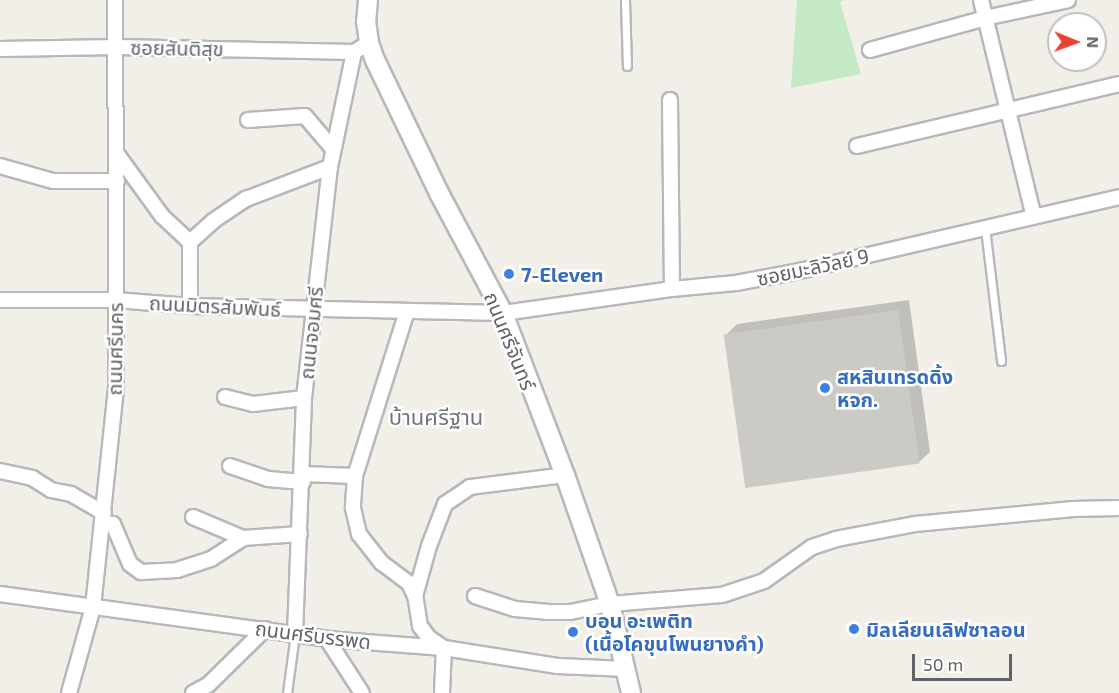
<!DOCTYPE html>
<html>
<head>
<meta charset="utf-8">
<style>
	body { margin:0 }
	#map { position:relative; width:1119px; height:693px; overflow:hidden; background:#f1efe8; font-family:"Exo 2","Noto Sans Thai",sans-serif }
	div>[style] { position:absolute }
	.green>* { inset:0; background:#c5e8c5 }
	.shadow>* { inset:0; background:#0003 }
	.building>* { inset:0; background:#cccac5; transform-origin:0 0 }
	.roads { filter:drop-shadow(2px 0 #b5b8bc) drop-shadow(-2px 0 #b5b8bc) drop-shadow(0 2px #b5b8bc) drop-shadow(0 -2px #b5b8bc) }
	.lane>* { height:7px; margin:-3.5px; padding:0 3.5px; transform-origin:3.5px; border-radius:3.5px; background:#fff }
	.street>* { height:14px; margin:-7px; padding:0 7px; transform-origin:7px; border-radius:7px; background:#fff }
	.secondary>* { height:18px; margin:-9px; padding:0 9px; transform-origin:9px; border-radius:9px; background:#fff }
	.dots>* { width:16px; height:16px; translate:-50% -50%; box-sizing:border-box; border:3px solid #fff; border-radius:50% }
	span { translate:-50% -50%; white-space:nowrap; text-align:center; line-height:1.15; -webkit-text-stroke:5px #fff; paint-order:stroke }
	.street-label { font-size:20px; color:#5f6368 }
	.shop-label { font-size:20px; color:#366cbe; font-weight:700 }
	.left { translate:0 -50%; text-align:left }
	.quarter-label { font-size:22px; color:#70757a }
	.north { position:absolute; left:1047px; top:12px; width:60px; height:60px; box-sizing:border-box; background:#fff; border:2px solid #bfc1c3; border-radius:50%; rotate:91deg; font-size:16px; font-weight:700; line-height:24px; text-align:center; color:#5f6368 }
	.north::after { content:''; display:block; margin:auto; width:21px; height:27px; background:#ea4335; clip-path:polygon(50% 0,100% 100%,50% 72%,0 100%) }
	.scale { position:absolute; left:912px; top:654px; width:100px; height:27px; box-sizing:border-box; border:3px solid #5f6368; border-top:0; padding-left:8px; font-size:18px; line-height:21px; white-space:nowrap; color:#5f6368; -webkit-text-stroke:4px #fff; paint-order:stroke }
</style>
</head>
<body>
<div id="map">
	<div class="green">
		<div style="clip-path:polygon(797px 0,844px 0,840px 2px,861px 74px,791px 88px)"></div>
	</div>
	<div class="shadow">
		<div style="clip-path:polygon(909px 300px,930px 452px,918px 463px,726px 335px,737px 324px)"></div>
	</div>
	<div class="building">
		<div style="left:898px;top:310px;width:155px;height:176px;rotate:82deg"></div>
	</div>
	<div class="roads">
		<div class="lane">
			<div style="left:625px;top:0;width:66px;rotate:88.3deg"></div>
			<div style="left:985px;top:228px;width:134px;rotate:83.1deg"></div>
			<div style="left:287px;top:693px;width:60px;rotate:-82.3deg"></div>
		</div>
		<div class="street">
			<div style="left:981px;top:0;width:223px;rotate:76.3deg"></div>
			<div style="left:0;top:49px;width:117px;rotate:-1deg"></div>
			<div style="left:117px;top:47px;width:237px;rotate:1.2deg"></div>
			<div style="left:870px;top:50px;width:119px;rotate:-15.5deg"></div>
			<div style="left:985px;top:18px;width:85px;rotate:-12.2deg"></div>
			<div style="left:670px;top:100px;width:189px;rotate:89.4deg"></div>
			<div style="left:248px;top:120px;width:57px;rotate:-4deg"></div>
			<div style="left:305px;top:116px;width:43px;rotate:49.7deg"></div>
			<div style="left:857px;top:146px;width:269px;rotate:-13.3deg"></div>
			<div style="left:117px;top:154px;width:77px;rotate:54deg"></div>
			<div style="left:162px;top:216px;width:38px;rotate:43deg"></div>
			<div style="left:190px;top:242px;width:64px;rotate:90deg"></div>
			<div style="left:0;top:166px;width:55px;rotate:15.8deg"></div>
			<div style="left:53px;top:181px;width:64px"></div>
			<div style="left:190px;top:242px;width:31px;rotate:-42deg"></div>
			<div style="left:213px;top:221px;width:40px;rotate:-34deg"></div>
			<div style="left:246px;top:199px;width:90px;rotate:-20.9deg"></div>
			<div style="left:0;top:300px;width:116px"></div>
			<div style="left:116px;top:300px;width:74px;rotate:4.6deg"></div>
			<div style="left:190px;top:306px;width:313px;rotate:1.3deg"></div>
			<div style="left:503px;top:313px;width:171px;rotate:-8.1deg"></div>
			<div style="left:672px;top:289px;width:64px;rotate:-5.4deg"></div>
			<div style="left:736px;top:283px;width:64px;rotate:-10.8deg"></div>
			<div style="left:799px;top:271px;width:328px;rotate:-13deg"></div>
			<div style="left:225px;top:397px;width:29px;rotate:14deg"></div>
			<div style="left:253px;top:404px;width:51px;rotate:-6.7deg"></div>
			<div style="left:230px;top:466px;width:40px;rotate:18.9deg"></div>
			<div style="left:268px;top:479px;width:35px;rotate:5deg"></div>
			<div style="left:0;top:471px;width:33px;rotate:12deg"></div>
			<div style="left:32px;top:478px;width:22px;rotate:32deg"></div>
			<div style="left:51px;top:490px;width:20px;rotate:11deg"></div>
			<div style="left:71px;top:494px;width:38px;rotate:30deg"></div>
			<div style="left:303px;top:474px;width:52px;rotate:2.2deg"></div>
			<div style="left:355px;top:476px;width:32px;rotate:94deg"></div>
			<div style="left:353px;top:508px;width:27px;rotate:77deg"></div>
			<div style="left:359px;top:534px;width:37px;rotate:52deg"></div>
			<div style="left:382px;top:563px;width:34px;rotate:37deg"></div>
			<div style="left:409px;top:583px;width:14px;rotate:65deg"></div>
			<div style="left:355px;top:476px;width:173px;rotate:-72.5deg"></div>
			<div style="left:193px;top:517px;width:54px;rotate:22.8deg"></div>
			<div style="left:243px;top:538px;width:57px;rotate:-4deg"></div>
			<div style="left:103px;top:523px;width:10px;rotate:6deg"></div>
			<div style="left:113px;top:524px;width:43px;rotate:67deg"></div>
			<div style="left:130px;top:564px;width:14px;rotate:36deg"></div>
			<div style="left:141px;top:572px;width:36px;rotate:-3deg"></div>
			<div style="left:177px;top:570px;width:36px;rotate:-18deg"></div>
			<div style="left:211px;top:559px;width:38px;rotate:-33deg"></div>
			<div style="left:0;top:594px;width:330px;rotate:7.8deg"></div>
			<div style="left:327px;top:639px;width:117px;rotate:4.4deg"></div>
			<div style="left:444px;top:648px;width:115px;rotate:9deg"></div>
			<div style="left:558px;top:666px;width:69px;rotate:2.5deg"></div>
			<div style="left:475px;top:596px;width:42px;rotate:18deg"></div>
			<div style="left:515px;top:609px;width:32px;rotate:5deg"></div>
			<div style="left:547px;top:612px;width:23px"></div>
			<div style="left:570px;top:612px;width:41px;rotate:-11.3deg"></div>
			<div style="left:610px;top:604px;width:112px;rotate:-4.6deg"></div>
			<div style="left:722px;top:595px;width:44px;rotate:-18.4deg"></div>
			<div style="left:764px;top:581px;width:59px;rotate:-35.3deg"></div>
			<div style="left:812px;top:547px;width:25px;rotate:-18deg"></div>
			<div style="left:836px;top:539px;width:80px;rotate:-10.8deg"></div>
			<div style="left:915px;top:524px;width:159px;rotate:-5.4deg"></div>
			<div style="left:1073px;top:509px;width:46px;rotate:-1.2deg"></div>
			<div style="left:295px;top:634px;width:236px;rotate:-87.8deg"></div>
			<div style="left:304px;top:398px;width:232px;rotate:-83.6deg"></div>
			<div style="left:330px;top:167px;width:117px;rotate:-78.2deg"></div>
			<div style="left:354px;top:52px;width:17px;rotate:-31deg"></div>
			<div style="left:327px;top:639px;width:64px;rotate:57.1deg"></div>
			<div style="left:69px;top:693px;width:89px;rotate:-74.4deg"></div>
			<div style="left:93px;top:607px;width:221px;rotate:-84deg"></div>
			<div style="left:116px;top:387px;width:387px;rotate:-90.1deg"></div>
			<div style="left:193px;top:693px;width:17px;rotate:-28deg"></div>
			<div style="left:208px;top:685px;width:80px;rotate:-44.5deg"></div>
			<div style="left:442px;top:693px;width:45px;rotate:-87.5deg"></div>
			<div style="left:444px;top:648px;width:18px;rotate:-146deg"></div>
			<div style="left:429px;top:638px;width:15px;rotate:-127deg"></div>
			<div style="left:420px;top:626px;width:30px;rotate:-99deg"></div>
			<div style="left:415px;top:596px;width:52px;rotate:-74.4deg"></div>
			<div style="left:429px;top:546px;width:45px;rotate:-69.1deg"></div>
			<div style="left:445px;top:504px;width:30px;rotate:-34deg"></div>
			<div style="left:470px;top:487px;width:96px;rotate:-7.2deg"></div>
		</div>
		<div class="secondary">
			<div style="left:368px;top:0;width:21px;rotate:95deg"></div>
			<div style="left:366px;top:21px;width:22px;rotate:82deg"></div>
			<div style="left:369px;top:43px;width:18px;rotate:71deg"></div>
			<div style="left:375px;top:60px;width:150px;rotate:64.3deg"></div>
			<div style="left:440px;top:195px;width:134px;rotate:61.9deg"></div>
			<div style="left:503px;top:313px;width:173px;rotate:69.1deg"></div>
			<div style="left:565px;top:475px;width:137px;rotate:70.8deg"></div>
			<div style="left:610px;top:604px;width:91px;rotate:76.7deg"></div>
		</div>
	</div>
	<div class="dots">
		<div style="left:509px;top:274px;background:#3f7fe0"></div>
		<div style="left:825px;top:388px;background:#3f7fe0"></div>
		<div style="left:854px;top:629px;background:#3f7fe0"></div>
		<div style="left:573px;top:632px;background:#3f7fe0"></div>
	</div>
	<div class="street-label">
		<span style="left:177px;top:48px;rotate:1deg">ซอยสันติสุข</span>
		<span style="left:813px;top:267px;rotate:-12deg">ซอยมะลิวัลย์ 9</span>
		<span style="left:215px;top:306px;rotate:3deg">ถนนมิตรสัมพันธ์</span>
		<span style="left:311px;top:333px;rotate:-84deg">ถนนจอมศรี</span>
		<span style="left:510px;top:341px;rotate:68deg">ถนนศรีจันทร์</span>
		<span style="left:115px;top:349px;rotate:-89deg">ถนนศรีนคร</span>
		<span style="left:313px;top:635px;rotate:7deg">ถนนศรีบรรพด</span>
	</div>
	<div class="shop-label">
		<span class="left" style="left:521px;top:274px">7-Eleven</span>
		<span class="left" style="left:837px;top:388px">สหสินเทรดดิ้ง<br>หจก.</span>
		<span class="left" style="left:585px;top:632px">บอน อะเพติท<br>(เนื้อโคขุนโพนยางคำ)</span>
		<span class="left" style="left:866px;top:629px">มิลเลียนเลิฟซาลอน</span>
	</div>
	<div class="quarter-label">
		<span style="left:436px;top:417px">บ้านศรีฐาน</span>
	</div>
	<div class="north">N</div>
	<div class="scale">50 m</div>
</div>
</body>
</html>
